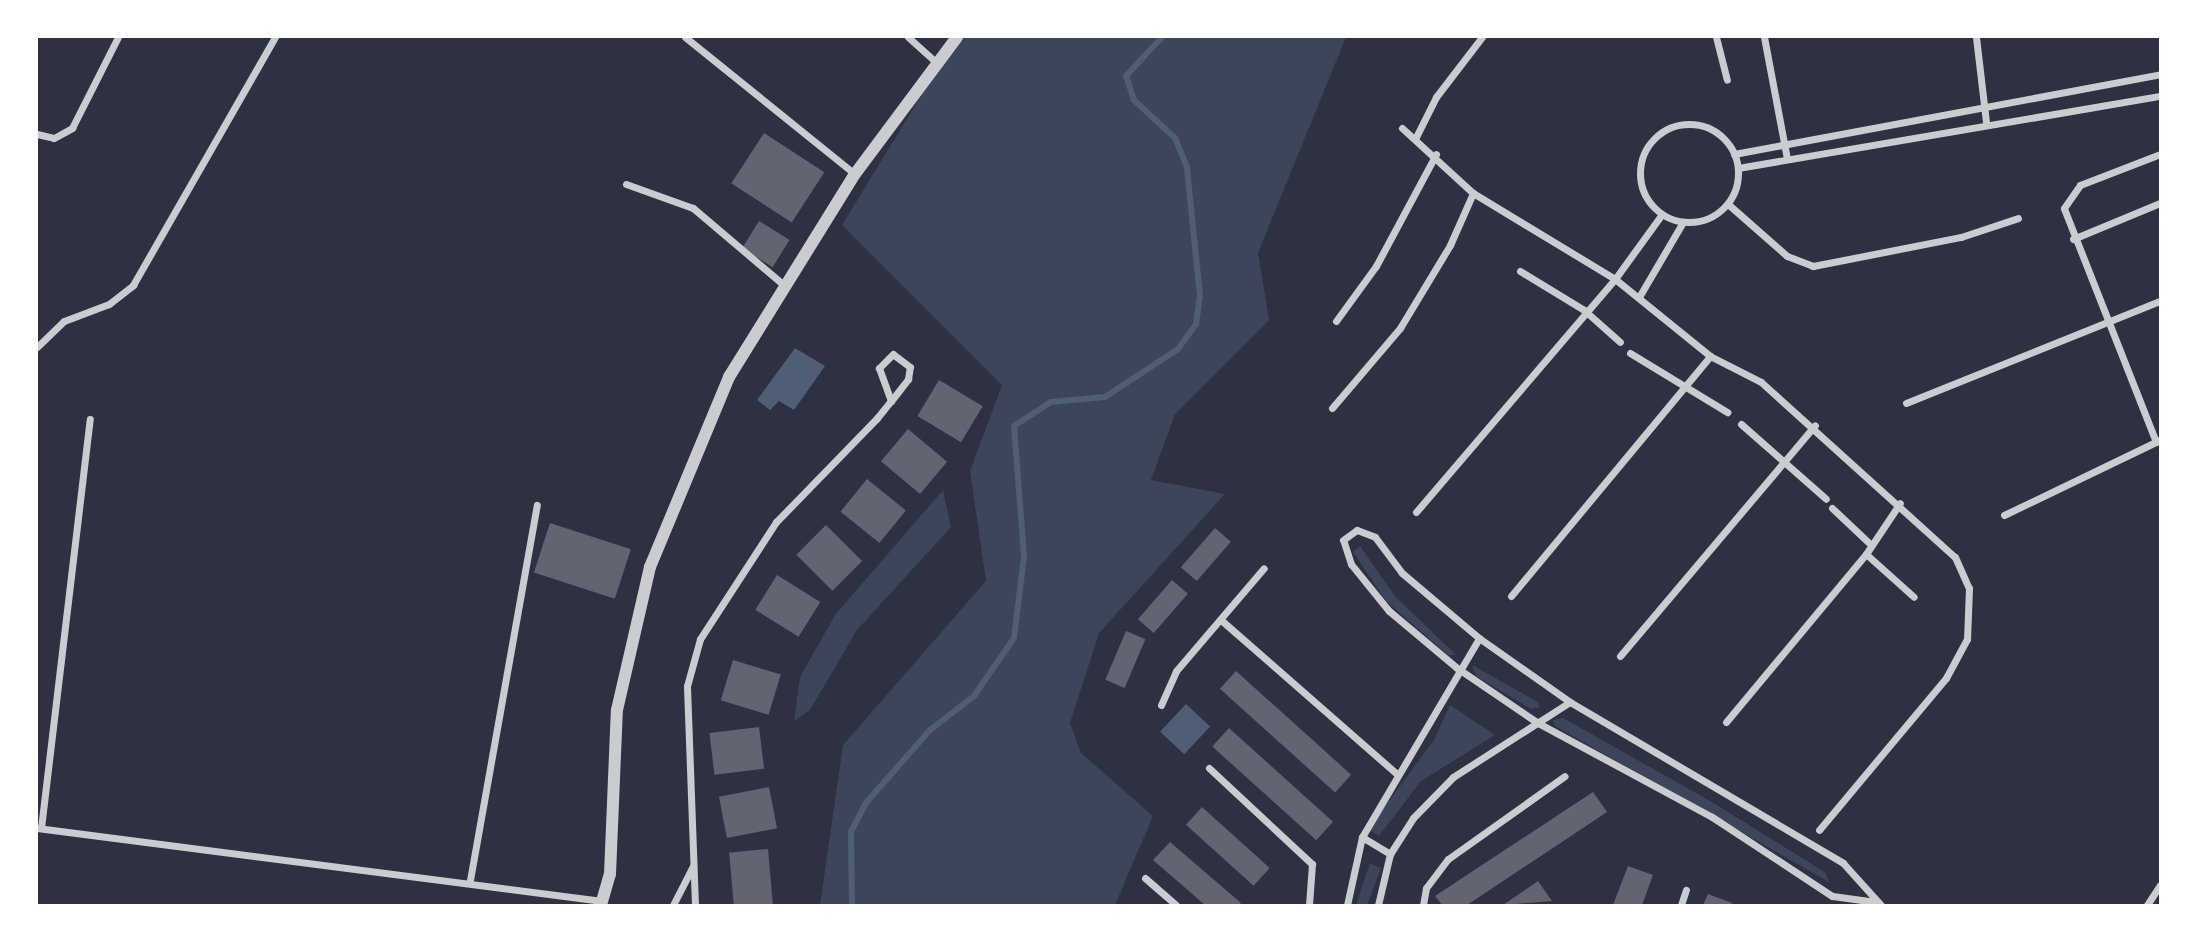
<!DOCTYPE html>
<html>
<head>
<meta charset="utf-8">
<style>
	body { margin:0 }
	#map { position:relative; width:2197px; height:942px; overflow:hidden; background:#2d3142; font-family:Mulish,sans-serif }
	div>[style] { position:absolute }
	.green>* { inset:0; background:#3c4559 }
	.water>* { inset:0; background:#4f5d75; transform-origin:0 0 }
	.stream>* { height:6px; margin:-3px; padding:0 3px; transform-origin:3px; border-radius:3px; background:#4f5d75 }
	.building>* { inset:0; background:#626471; transform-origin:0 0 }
	.minor>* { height:7px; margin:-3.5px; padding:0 3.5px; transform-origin:3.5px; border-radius:3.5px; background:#caccd0 }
	.minor>.ring { margin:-3.5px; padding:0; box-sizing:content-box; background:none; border:7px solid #caccd0; border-radius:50% }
	.tertiary>* { height:12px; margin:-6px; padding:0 6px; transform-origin:6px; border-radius:6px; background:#caccd0 }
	span { translate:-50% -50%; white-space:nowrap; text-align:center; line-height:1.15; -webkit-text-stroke:5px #fff; paint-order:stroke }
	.frame { position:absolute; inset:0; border:38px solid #fff; pointer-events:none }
</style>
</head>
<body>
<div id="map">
	<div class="green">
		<div style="clip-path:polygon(957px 37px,1346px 37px,1258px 253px,1269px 320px,1175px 414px,1151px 480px,1225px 494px,1099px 633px,1070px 723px,1081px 753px,1153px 816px,1115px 905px,820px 905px,843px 745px,986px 581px,970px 471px,1002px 385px,842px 225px)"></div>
		<div style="clip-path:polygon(943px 490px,951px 527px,857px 630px,810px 710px,794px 721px,800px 677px,835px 615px)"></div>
		<div style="clip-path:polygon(1360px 546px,1395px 596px,1456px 655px,1448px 655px,1386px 601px,1353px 552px)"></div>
		<div style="clip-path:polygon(1472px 665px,1538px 702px,1540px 707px,1531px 709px,1476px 676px)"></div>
		<div style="clip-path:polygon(1450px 705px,1495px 735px,1421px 781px,1379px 836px,1368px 829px,1434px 740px)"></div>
		<div style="clip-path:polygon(1563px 718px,1712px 802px,1826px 873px,1829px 882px,1555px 726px,1553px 720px)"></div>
		<div style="clip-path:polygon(1370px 863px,1381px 868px,1367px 905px,1356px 905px)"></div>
	</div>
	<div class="water">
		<div style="clip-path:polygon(795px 348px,825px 366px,794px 410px,779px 401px,770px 410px,757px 400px)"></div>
		<div style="left:1186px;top:704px;width:33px;height:38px;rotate:43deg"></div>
	</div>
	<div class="stream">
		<div style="left:852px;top:905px;width:73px;rotate:-90.8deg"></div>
		<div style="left:851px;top:832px;width:31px;rotate:-63deg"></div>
		<div style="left:865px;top:804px;width:98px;rotate:-48.7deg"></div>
		<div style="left:930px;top:730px;width:56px;rotate:-37.7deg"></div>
		<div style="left:974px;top:696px;width:70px;rotate:-55.4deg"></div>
		<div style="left:1014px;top:638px;width:83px;rotate:-83deg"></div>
		<div style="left:1024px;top:556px;width:130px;rotate:-94.4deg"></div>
		<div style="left:1014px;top:426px;width:44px;rotate:-33deg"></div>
		<div style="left:1051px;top:402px;width:54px;rotate:-5.3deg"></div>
		<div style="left:1105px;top:397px;width:87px;rotate:-33.3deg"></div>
		<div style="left:1178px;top:349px;width:31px;rotate:-54deg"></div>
		<div style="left:1196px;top:324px;width:28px;rotate:-82deg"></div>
		<div style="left:1200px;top:296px;width:130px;rotate:-95.8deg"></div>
		<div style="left:1187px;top:167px;width:31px;rotate:-112deg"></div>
		<div style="left:1175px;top:138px;width:56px;rotate:-137.2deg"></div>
		<div style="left:1134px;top:100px;width:25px;rotate:-108deg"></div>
		<div style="left:1126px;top:76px;width:53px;rotate:-47.3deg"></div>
	</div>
	<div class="building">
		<div style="left:764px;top:133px;width:72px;height:60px;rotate:33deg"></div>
		<div style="left:759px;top:221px;width:36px;height:32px;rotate:32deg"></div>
		<div style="left:939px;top:380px;width:51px;height:42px;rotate:31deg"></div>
		<div style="left:908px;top:429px;width:51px;height:42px;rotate:40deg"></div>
		<div style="left:867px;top:479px;width:50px;height:42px;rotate:39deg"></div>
		<div style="left:550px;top:523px;width:85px;height:52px;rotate:18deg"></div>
		<div style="left:826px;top:525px;width:51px;height:42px;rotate:45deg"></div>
		<div style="left:1215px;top:528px;width:21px;height:52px;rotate:41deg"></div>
		<div style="left:777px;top:575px;width:51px;height:41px;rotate:32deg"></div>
		<div style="left:1172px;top:580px;width:21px;height:52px;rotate:41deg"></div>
		<div style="left:1126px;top:631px;width:21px;height:53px;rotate:23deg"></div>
		<div style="left:733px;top:660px;width:50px;height:42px;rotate:17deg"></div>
		<div style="left:1236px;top:671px;width:155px;height:24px;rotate:42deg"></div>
		<div style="left:759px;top:727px;width:42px;height:50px;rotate:83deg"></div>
		<div style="left:1229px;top:728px;width:140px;height:25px;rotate:42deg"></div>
		<div style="left:769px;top:787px;width:42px;height:51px;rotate:79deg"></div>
		<div style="clip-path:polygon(1593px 792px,1607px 812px,1467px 905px,1442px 905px,1435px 896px)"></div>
		<div style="left:1202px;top:807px;width:91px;height:24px;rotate:42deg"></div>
		<div style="clip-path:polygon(1170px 842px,1241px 903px,1239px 905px,1205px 905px,1153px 860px)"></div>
		<div style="left:768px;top:849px;width:56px;height:39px;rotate:85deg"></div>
		<div style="clip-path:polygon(1628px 866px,1653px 875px,1642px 905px,1613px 905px)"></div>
		<div style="clip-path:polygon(1538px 881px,1552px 901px,1503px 905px)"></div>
		<div style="clip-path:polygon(1708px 894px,1732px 903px,1731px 905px,1703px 905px)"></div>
	</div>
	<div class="minor">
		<div style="left:685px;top:37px;width:218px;rotate:38.9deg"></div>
		<div style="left:908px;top:37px;width:40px;rotate:42deg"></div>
		<div style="left:1716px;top:37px;width:44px;rotate:75.7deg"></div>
		<div style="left:1764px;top:37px;width:124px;rotate:79.3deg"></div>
		<div style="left:1976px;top:37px;width:86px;rotate:83.3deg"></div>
		<div class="ring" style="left:1640px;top:124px;width:91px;height:91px"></div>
		<div style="left:1402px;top:128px;width:96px;rotate:42.5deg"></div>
		<div style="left:1473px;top:193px;width:166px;rotate:31.2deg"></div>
		<div style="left:1615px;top:279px;width:122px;rotate:39deg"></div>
		<div style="left:1710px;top:356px;width:57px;rotate:27deg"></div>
		<div style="left:1761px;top:382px;width:261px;rotate:42.1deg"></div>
		<div style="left:1955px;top:557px;width:34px;rotate:66deg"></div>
		<div style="left:1969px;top:588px;width:51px;rotate:92.2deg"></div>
		<div style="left:1967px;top:639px;width:44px;rotate:118.3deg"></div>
		<div style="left:1946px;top:678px;width:198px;rotate:129.9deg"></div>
		<div style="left:37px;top:134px;width:17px;rotate:13deg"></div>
		<div style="left:54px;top:138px;width:21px;rotate:-29deg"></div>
		<div style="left:72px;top:128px;width:102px;rotate:-63.2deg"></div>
		<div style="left:1415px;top:139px;width:47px;rotate:-63.4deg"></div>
		<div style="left:1436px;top:97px;width:76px;rotate:-52.5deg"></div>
		<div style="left:1734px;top:154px;width:433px;rotate:-10.6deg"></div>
		<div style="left:1738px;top:168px;width:428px;rotate:-9.7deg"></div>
		<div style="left:626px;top:184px;width:71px;rotate:19.7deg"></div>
		<div style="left:693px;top:208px;width:121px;rotate:40.3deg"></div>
		<div style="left:1729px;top:205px;width:77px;rotate:41.3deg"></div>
		<div style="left:1787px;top:256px;width:28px;rotate:21deg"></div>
		<div style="left:1813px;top:266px;width:151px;rotate:-11.1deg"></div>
		<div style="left:1961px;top:237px;width:60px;rotate:-18.4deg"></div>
		<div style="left:2073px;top:239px;width:94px;rotate:-22.5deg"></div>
		<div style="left:1520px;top:271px;width:75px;rotate:31.4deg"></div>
		<div style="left:1584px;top:310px;width:48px;rotate:41.6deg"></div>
		<div style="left:1639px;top:297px;width:87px;rotate:-59.6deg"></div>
		<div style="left:1336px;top:321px;width:68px;rotate:-54deg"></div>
		<div style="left:1376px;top:266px;width:127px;rotate:-61.8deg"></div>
		<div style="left:37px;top:347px;width:37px;rotate:-44deg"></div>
		<div style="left:64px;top:321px;width:48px;rotate:-20.7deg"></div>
		<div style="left:109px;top:304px;width:31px;rotate:-38deg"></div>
		<div style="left:133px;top:285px;width:286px;rotate:-60.2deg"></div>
		<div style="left:1630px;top:353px;width:114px;rotate:31.3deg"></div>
		<div style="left:1906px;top:403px;width:274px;rotate:-21.9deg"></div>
		<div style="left:1332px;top:408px;width:105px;rotate:-49.6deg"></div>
		<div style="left:1400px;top:328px;width:97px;rotate:-58.9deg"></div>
		<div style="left:1450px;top:245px;width:57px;rotate:-66.1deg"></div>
		<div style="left:1741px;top:424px;width:113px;rotate:41.4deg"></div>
		<div style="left:2156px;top:442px;width:251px;rotate:-111.5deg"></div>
		<div style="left:2064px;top:208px;width:28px;rotate:-55deg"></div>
		<div style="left:2080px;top:185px;width:86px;rotate:-21.2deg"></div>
		<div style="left:1832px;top:508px;width:51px;rotate:43.4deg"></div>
		<div style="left:1416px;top:512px;width:306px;rotate:-49.5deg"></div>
		<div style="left:1615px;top:279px;width:80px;rotate:-54.1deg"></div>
		<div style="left:2004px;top:515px;width:173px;rotate:-25.7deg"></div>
		<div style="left:1866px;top:554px;width:64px;rotate:41.9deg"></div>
		<div style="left:1511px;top:596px;width:312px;rotate:-50.3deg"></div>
		<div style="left:1221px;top:620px;width:234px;rotate:41.2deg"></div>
		<div style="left:1620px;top:656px;width:302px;rotate:-49.8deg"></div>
		<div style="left:1161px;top:705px;width:37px;rotate:-66deg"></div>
		<div style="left:1176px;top:671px;width:135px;rotate:-49.5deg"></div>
		<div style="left:1726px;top:722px;width:219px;rotate:-50.2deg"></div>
		<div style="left:1866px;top:554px;width:61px;rotate:-56.3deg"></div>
		<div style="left:1209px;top:768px;width:141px;rotate:43deg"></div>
		<div style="left:1312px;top:864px;width:41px;rotate:94.2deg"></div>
		<div style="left:37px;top:828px;width:570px;rotate:7.36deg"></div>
		<div style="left:41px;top:828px;width:412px;rotate:-83.2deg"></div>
		<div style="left:1362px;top:837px;width:33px;rotate:31deg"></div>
		<div style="left:1145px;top:878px;width:41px;rotate:41.1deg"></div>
		<div style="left:470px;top:880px;width:381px;rotate:-79.9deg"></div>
		<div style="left:1876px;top:902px;width:44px;rotate:-172.2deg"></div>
		<div style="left:1832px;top:896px;width:144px;rotate:-146.6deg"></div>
		<div style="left:1712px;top:817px;width:198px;rotate:-151.6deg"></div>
		<div style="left:1538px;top:723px;width:98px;rotate:-145.8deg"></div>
		<div style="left:1457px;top:668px;width:89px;rotate:-140deg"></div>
		<div style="left:1389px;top:611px;width:60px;rotate:-129deg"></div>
		<div style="left:1351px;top:564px;width:25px;rotate:-108deg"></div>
		<div style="left:1343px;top:540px;width:17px;rotate:-36deg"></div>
		<div style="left:1357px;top:530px;width:19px;rotate:21deg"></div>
		<div style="left:1375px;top:537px;width:45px;rotate:53.1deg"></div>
		<div style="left:1402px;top:573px;width:101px;rotate:40.2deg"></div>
		<div style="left:1479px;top:638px;width:111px;rotate:35.1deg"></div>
		<div style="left:1570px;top:702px;width:317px;rotate:30.5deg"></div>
		<div style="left:1843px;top:863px;width:57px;rotate:47.9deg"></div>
		<div style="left:673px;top:905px;width:44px;rotate:-62.9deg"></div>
		<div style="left:695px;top:905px;width:219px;rotate:-92.1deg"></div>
		<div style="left:687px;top:686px;width:49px;rotate:-74.5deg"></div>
		<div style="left:700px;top:639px;width:140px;rotate:-57deg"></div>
		<div style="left:776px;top:522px;width:145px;rotate:-45.8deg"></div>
		<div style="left:877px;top:418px;width:22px;rotate:-51deg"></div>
		<div style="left:891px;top:401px;width:28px;rotate:-52deg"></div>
		<div style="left:908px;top:379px;width:12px;rotate:-81deg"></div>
		<div style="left:910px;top:367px;width:21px;rotate:-143deg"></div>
		<div style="left:893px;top:354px;width:20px;rotate:135deg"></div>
		<div style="left:879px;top:368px;width:35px;rotate:70deg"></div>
		<div style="left:1347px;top:905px;width:70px;rotate:-77.6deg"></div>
		<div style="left:1362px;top:837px;width:231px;rotate:-59.5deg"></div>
		<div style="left:1378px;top:905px;width:52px;rotate:-76.8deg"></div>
		<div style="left:1390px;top:854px;width:43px;rotate:-57.4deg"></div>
		<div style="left:1413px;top:818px;width:57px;rotate:-45.7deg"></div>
		<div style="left:1453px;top:777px;width:139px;rotate:-32.7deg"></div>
		<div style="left:1423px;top:905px;width:17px;rotate:-80deg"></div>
		<div style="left:1426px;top:888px;width:36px;rotate:-53deg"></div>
		<div style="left:1448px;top:859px;width:143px;rotate:-35.4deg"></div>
		<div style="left:1681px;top:905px;width:16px;rotate:-72deg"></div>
		<div style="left:2147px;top:905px;width:24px;rotate:-57deg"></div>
	</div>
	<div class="tertiary">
		<div style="left:601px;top:905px;width:32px;rotate:-74deg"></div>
		<div style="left:610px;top:874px;width:164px;rotate:-87.6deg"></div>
		<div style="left:617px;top:710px;width:147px;rotate:-77deg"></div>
		<div style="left:650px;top:567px;width:206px;rotate:-67.4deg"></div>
		<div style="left:729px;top:377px;width:239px;rotate:-58.2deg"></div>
		<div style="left:855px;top:174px;width:171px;rotate:-53.3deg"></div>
	</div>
	<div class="frame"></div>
</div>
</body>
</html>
